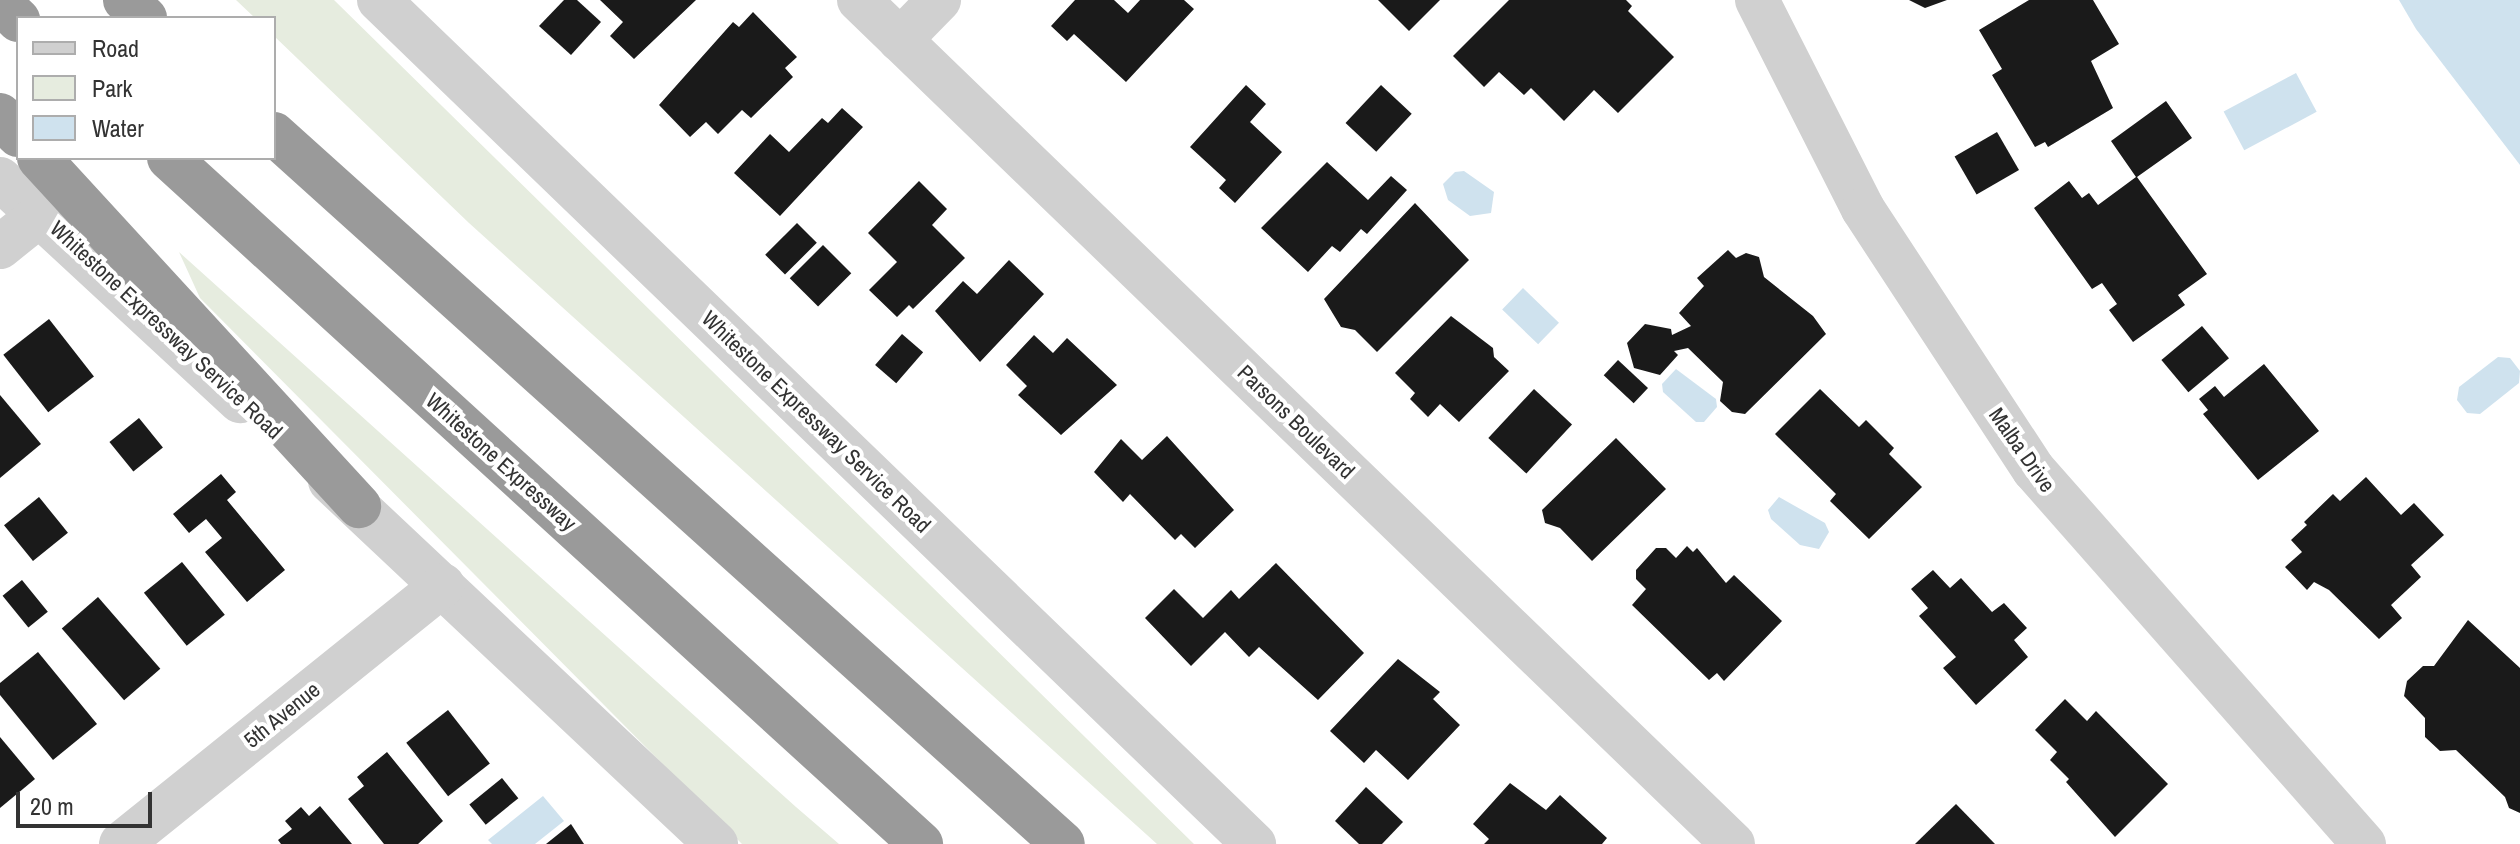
<!DOCTYPE html>
<html>
<head>
<meta charset="utf-8">
<style>
	body { margin:0 }
	#map { position:relative; width:2520px; height:844px; overflow:hidden; background:#fff; font-family:"Archivo Narrow",sans-serif }
	div>[style] { position:absolute }
	.green>* { inset:0; background:#e6ecdf }
	.water>* { inset:0; background:#cfe2ee; transform-origin:0 0 }
	.building>* { inset:0; background:#1a1a1a; transform-origin:0 0 }
	.minor>* { height:44px; margin:-22px; padding:0 22px; transform-origin:22px; border-radius:22px; background:#d0d0d0 }
	.highway>* { height:44px; margin:-22px; padding:0 22px; transform-origin:22px; border-radius:22px; background:#9a9a9a }
	span { translate:-50% -50%; white-space:nowrap; text-align:center; line-height:1.15; -webkit-text-stroke:8px #fff; paint-order:stroke }
	.street-label { font-size:22px; color:#333 }
	.legend { position:absolute; left:16px; top:16px; width:260px; height:144px; box-sizing:border-box; background:#fff; border:2px solid #adadad; margin:0; padding:10px 14px; list-style:none; font-size:24px; color:#333 }
	.legend li { display:flex; align-items:center; gap:16px; height:40px }
	.legend b { width:40px; border:2px solid #adadad }
	.scale { position:absolute; left:16px; top:792px; width:136px; height:36px; box-sizing:border-box; border:4px solid #333; border-top:0; padding-left:10px; font-size:24px; line-height:28px; white-space:nowrap; color:#333; -webkit-text-stroke:6px #fff; paint-order:stroke }
</style>
</head>
<body>
<div id="map">
	<div class="green">
		<div style="clip-path:polygon(236px 0,334px 0,1194px 844px,1157px 844px,469px 223px,274px 36px,274px 18px,255px 18px)"></div>
		<div style="clip-path:polygon(179px 252px,796px 807px,839px 844px,742px 844px,200px 298px)"></div>
	</div>
	<div class="water">
		<div style="clip-path:polygon(2399px 0,2520px 0,2520px 165px,2416px 29px)"></div>
		<div style="left:2296px;top:73px;width:44px;height:82px;rotate:62deg"></div>
		<div style="clip-path:polygon(1464px 171px,1494px 192px,1491px 213px,1470px 216px,1448px 200px,1443px 184px,1455px 172px)"></div>
		<div style="left:1523px;top:288px;width:50px;height:30px;rotate:44deg"></div>
		<div style="clip-path:polygon(2498px 357px,2510px 358px,2520px 371px,2519px 383px,2480px 414px,2467px 413px,2457px 400px,2459px 387px)"></div>
		<div style="clip-path:polygon(1676px 369px,1716px 399px,1717px 407px,1704px 422px,1696px 422px,1663px 392px,1662px 384px)"></div>
		<div style="clip-path:polygon(1779px 497px,1825px 523px,1829px 532px,1819px 549px,1800px 545px,1771px 519px,1768px 510px)"></div>
		<div style="clip-path:polygon(543px 796px,564px 821px,535px 844px,492px 844px,488px 840px)"></div>
	</div>
	<div class="building">
		<div style="clip-path:polygon(564px 0,577px 0,601px 22px,571px 55px,539px 26px)"></div>
		<div style="clip-path:polygon(600px 0,696px 0,634px 59px,610px 36px,623px 22px)"></div>
		<div style="clip-path:polygon(1075px 0,1114px 0,1128px 13px,1140px 0,1184px 0,1194px 9px,1126px 82px,1074px 34px,1067px 41px,1051px 26px)"></div>
		<div style="clip-path:polygon(1378px 0,1440px 0,1409px 31px)"></div>
		<div style="clip-path:polygon(1509px 0,1626px 0,1632px 6px,1628px 11px,1674px 57px,1618px 113px,1594px 90px,1564px 121px,1531px 88px,1524px 95px,1499px 72px,1484px 87px,1453px 56px)"></div>
		<div style="clip-path:polygon(1909px 0,1947px 0,1925px 8px)"></div>
		<div style="clip-path:polygon(2029px 0,2093px 0,2119px 44px,2091px 61px,2113px 108px,2048px 147px,2045px 142px,2035px 147px,1992px 75px,2002px 69px,1979px 30px)"></div>
		<div style="clip-path:polygon(753px 12px,797px 57px,785px 68px,793px 77px,751px 118px,742px 110px,718px 134px,706px 122px,690px 137px,659px 105px,733px 22px,739px 27px)"></div>
		<div style="clip-path:polygon(1246px 85px,1266px 104px,1250px 122px,1282px 152px,1235px 203px,1219px 188px,1226px 180px,1190px 147px)"></div>
		<div style="left:1381px;top:85px;width:42px;height:52px;rotate:43deg"></div>
		<div style="clip-path:polygon(2166px 101px,2192px 138px,2137px 177px,2207px 274px,2178px 295px,2185px 305px,2133px 342px,2109px 310px,2117px 304px,2102px 283px,2092px 289px,2034px 208px,2069px 181px,2082px 198px,2089px 193px,2098px 205px,2136px 177px,2111px 141px)"></div>
		<div style="clip-path:polygon(842px 108px,863px 127px,780px 216px,734px 173px,770px 134px,789px 152px,822px 118px,828px 123px)"></div>
		<div style="left:1997px;top:132px;width:44px;height:49px;rotate:60deg"></div>
		<div style="clip-path:polygon(1327px 162px,1368px 200px,1391px 176px,1407px 190px,1367px 234px,1361px 229px,1340px 252px,1332px 246px,1308px 272px,1261px 228px)"></div>
		<div style="clip-path:polygon(919px 181px,947px 209px,932px 225px,965px 258px,913px 309px,909px 305px,897px 317px,869px 290px,897px 262px,868px 233px)"></div>
		<div style="clip-path:polygon(1415px 203px,1469px 260px,1377px 352px,1355px 330px,1341px 327px,1324px 299px)"></div>
		<div style="left:797px;top:223px;width:28px;height:45px;rotate:45deg"></div>
		<div style="left:823px;top:245px;width:40px;height:47px;rotate:45deg"></div>
		<div style="clip-path:polygon(1728px 250px,1736px 258px,1746px 253px,1759px 257px,1764px 277px,1813px 316px,1826px 334px,1745px 414px,1732px 412px,1720px 401px,1723px 382px,1688px 348px,1674px 351px,1678px 355px,1660px 375px,1634px 368px,1627px 343px,1645px 324px,1671px 329px,1672px 335px,1691px 326px,1679px 313px,1704px 286px,1697px 278px)"></div>
		<div style="clip-path:polygon(1009px 260px,1044px 294px,980px 362px,935px 311px,963px 281px,977px 294px)"></div>
		<div style="clip-path:polygon(1451px 316px,1493px 348px,1494px 357px,1509px 371px,1459px 422px,1440px 404px,1428px 417px,1410px 399px,1415px 393px,1395px 373px)"></div>
		<div style="left:49px;top:319px;width:73px;height:58px;rotate:52deg"></div>
		<div style="left:2202px;top:326px;width:42px;height:53px;rotate:50deg"></div>
		<div style="left:902px;top:334px;width:28px;height:41px;rotate:41deg"></div>
		<div style="clip-path:polygon(1034px 335px,1053px 353px,1067px 338px,1117px 385px,1061px 435px,1018px 395px,1027px 386px,1006px 365px)"></div>
		<div style="left:1618px;top:360px;width:41px;height:21px;rotate:43deg"></div>
		<div style="clip-path:polygon(2264px 364px,2319px 431px,2258px 480px,2203px 414px,2208px 410px,2199px 399px,2215px 386px,2224px 397px)"></div>
		<div style="left:1534px;top:389px;width:52px;height:67px;rotate:43deg"></div>
		<div style="clip-path:polygon(1820px 389px,1859px 427px,1866px 420px,1894px 448px,1889px 454px,1922px 487px,1869px 539px,1830px 501px,1836px 494px,1775px 434px)"></div>
		<div style="clip-path:polygon(0 395px,41px 444px,0 478px)"></div>
		<div style="left:139px;top:418px;width:38px;height:38px;rotate:51deg"></div>
		<div style="clip-path:polygon(1167px 436px,1234px 510px,1195px 548px,1181px 534px,1175px 540px,1130px 494px,1123px 502px,1094px 472px,1121px 439px,1142px 460px)"></div>
		<div style="clip-path:polygon(1616px 438px,1666px 489px,1592px 561px,1560px 528px,1545px 523px,1542px 510px)"></div>
		<div style="clip-path:polygon(221px 474px,236px 492px,227px 500px,285px 570px,247px 602px,205px 552px,222px 538px,206px 519px,189px 533px,173px 514px)"></div>
		<div style="clip-path:polygon(2366px 477px,2401px 515px,2414px 503px,2444px 535px,2411px 565px,2421px 577px,2391px 605px,2402px 618px,2379px 639px,2329px 590px,2314px 582px,2307px 590px,2285px 567px,2302px 552px,2291px 540px,2307px 525px,2304px 522px,2333px 494px,2340px 501px)"></div>
		<div style="left:39px;top:497px;width:46px;height:45px;rotate:51deg"></div>
		<div style="clip-path:polygon(1687px 546px,1693px 552px,1697px 548px,1726px 583px,1734px 575px,1782px 621px,1724px 681px,1717px 673px,1709px 680px,1632px 605px,1646px 589px,1636px 579px,1636px 570px,1656px 548px,1666px 548px,1676px 558px)"></div>
		<div style="left:182px;top:562px;width:68px;height:49px;rotate:51deg"></div>
		<div style="clip-path:polygon(1276px 563px,1364px 653px,1318px 700px,1259px 647px,1249px 657px,1225px 632px,1191px 666px,1145px 618px,1174px 589px,1203px 618px,1231px 590px,1239px 599px)"></div>
		<div style="clip-path:polygon(1933px 570px,1950px 588px,1961px 578px,1992px 612px,2004px 603px,2027px 628px,2014px 640px,2028px 657px,1976px 705px,1943px 668px,1956px 657px,1919px 616px,1928px 608px,1911px 589px)"></div>
		<div style="left:22px;top:580px;width:41px;height:25px;rotate:51deg"></div>
		<div style="left:98px;top:597px;width:95px;height:48px;rotate:49deg"></div>
		<div style="clip-path:polygon(2468px 620px,2520px 668px,2520px 813px,2509px 808px,2505px 797px,2456px 750px,2440px 751px,2425px 737px,2425px 718px,2404px 696px,2407px 681px,2423px 666px,2434px 666px)"></div>
		<div style="clip-path:polygon(38px 652px,97px 724px,53px 760px,0 695px,0 683px)"></div>
		<div style="clip-path:polygon(1398px 659px,1440px 692px,1433px 699px,1460px 725px,1408px 780px,1376px 750px,1364px 763px,1330px 731px)"></div>
		<div style="clip-path:polygon(2065px 699px,2087px 721px,2096px 711px,2168px 784px,2115px 837px,2066px 782px,2069px 779px,2050px 760px,2057px 752px,2035px 730px)"></div>
		<div style="left:448px;top:710px;width:68px;height:53px;rotate:52deg"></div>
		<div style="clip-path:polygon(0 737px,35px 779px,0 808px)"></div>
		<div style="clip-path:polygon(387px 752px,443px 821px,418px 844px,384px 844px,348px 799px,364px 786px,357px 777px)"></div>
		<div style="left:502px;top:778px;width:26px;height:42px;rotate:51deg"></div>
		<div style="clip-path:polygon(1510px 783px,1546px 810px,1560px 795px,1607px 838px,1602px 844px,1484px 844px,1489px 839px,1473px 824px)"></div>
		<div style="clip-path:polygon(1366px 787px,1403px 822px,1382px 844px,1359px 844px,1335px 821px)"></div>
		<div style="clip-path:polygon(1956px 804px,1995px 844px,1915px 844px)"></div>
		<div style="clip-path:polygon(320px 806px,352px 844px,281px 844px,278px 840px,292px 829px,285px 821px,301px 807px,309px 816px)"></div>
		<div style="clip-path:polygon(571px 824px,584px 844px,546px 844px)"></div>
	</div>
	<div class="minor">
		<div style="left:379px;top:0;width:1216px;rotate:43.97deg"></div>
		<div style="left:859px;top:0;width:1215px;rotate:44deg"></div>
		<div style="left:1757px;top:0;width:234px;rotate:63.1deg"></div>
		<div style="left:1863px;top:209px;width:312px;rotate:56.8deg"></div>
		<div style="left:2034px;top:470px;width:499px;rotate:48.6deg"></div>
		<div style="left:900px;top:40px;width:56px;rotate:-45.7deg"></div>
		<div style="left:0;top:179px;width:327px;rotate:42.8deg"></div>
		<div style="left:0;top:247px;width:51px;rotate:-38.7deg"></div>
		<div style="left:330px;top:481px;width:530px;rotate:43.24deg"></div>
		<div style="left:121px;top:844px;width:413px;rotate:-38.8deg"></div>
	</div>
	<div class="highway">
		<div style="left:125px;top:0;width:27px;rotate:42deg"></div>
		<div style="left:0;top:3px;width:25px;rotate:43deg"></div>
		<div style="left:0;top:115px;width:27px;rotate:48deg"></div>
		<div style="left:274px;top:134px;width:1061px;rotate:41.98deg"></div>
		<div style="left:39px;top:158px;width:473px;rotate:47.4deg"></div>
		<div style="left:169px;top:158px;width:1018px;rotate:42.37deg"></div>
	</div>
	<div class="street-label">
		<span style="left:166px;top:330px;rotate:43deg">Whitestone Expressway Service Road</span>
		<span style="left:816px;top:422px;rotate:44deg">Whitestone Expressway Service Road</span>
		<span style="left:1296px;top:422px;rotate:44deg">Parsons Boulevard</span>
		<span style="left:2022px;top:450px;rotate:55deg">Malba Drive</span>
		<span style="left:501px;top:462px;rotate:42deg">Whitestone Expressway</span>
		<span style="left:282px;top:715px;rotate:-39deg">5th Avenue</span>
	</div>
	<ul class="legend">
	<li><b style="height:10px;background:#d0d0d0"></b>Road</li>
	<li><b style="height:22px;background:#e6ecdf"></b>Park</li>
	<li><b style="height:22px;background:#cfe2ee"></b>Water</li>
	</ul>
	<div class="scale">20 m</div>
</div>
</body>
</html>
